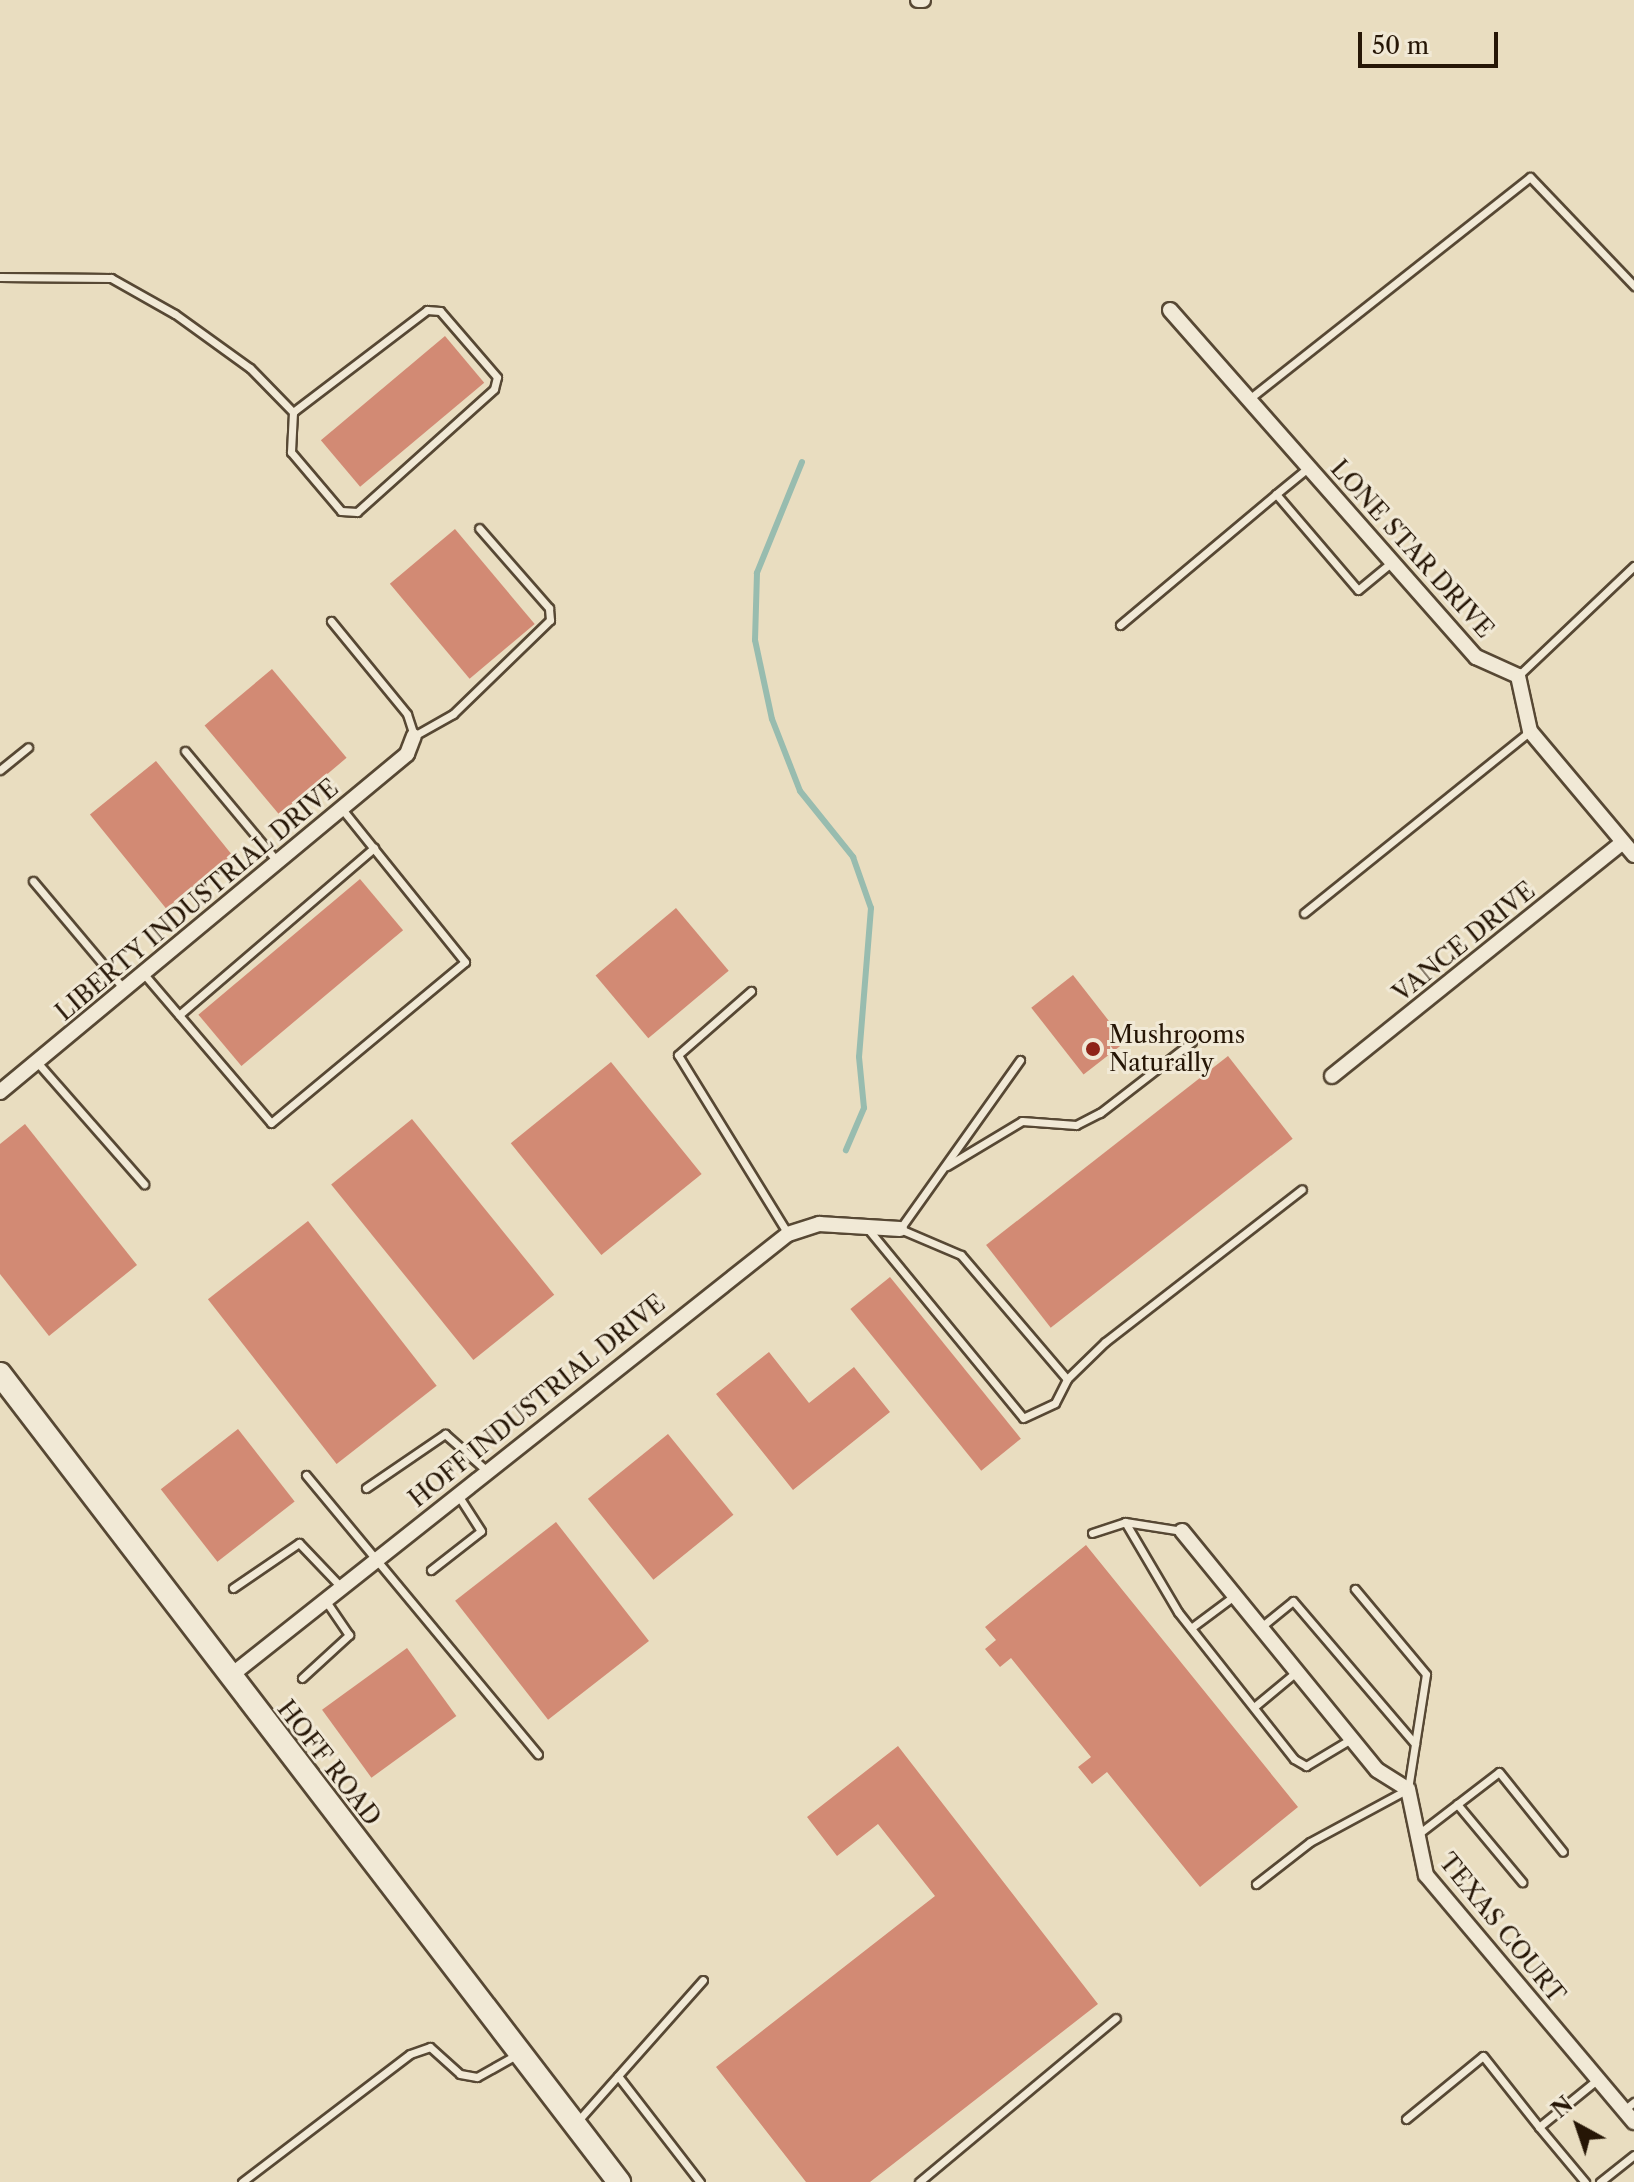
<!DOCTYPE html>
<html>
<head>
<meta charset="utf-8">
<style>
	body { margin:0 }
	#map { position:relative; width:1634px; height:2182px; overflow:hidden; background:#e9ddc0; font-family:"Libre Caslon Text",serif }
	div>[style] { position:absolute }
	.stream>* { height:6px; margin:-3px; padding:0 3px; transform-origin:3px; border-radius:3px; background:#98bcaf }
	.building>* { inset:0; background:#d28a74; transform-origin:0 0 }
	.roads { filter:drop-shadow(2px 0 #574834) drop-shadow(-2px 0 #574834) drop-shadow(0 2px #574834) drop-shadow(0 -2px #574834) }
	.lane>* { height:7px; margin:-3.5px; padding:0 3.5px; transform-origin:3.5px; border-radius:3.5px; background:#f1e9d6 }
	.street>* { height:14px; margin:-7px; padding:0 7px; transform-origin:7px; border-radius:7px; background:#f1e9d6 }
	.secondary>* { height:22px; margin:-11px; padding:0 11px; transform-origin:11px; border-radius:11px; background:#f1e9d6 }
	.dots>* { width:22px; height:22px; translate:-50% -50%; box-sizing:border-box; border:4px solid #f1e9d6; border-radius:50% }
	span { translate:-50% -50%; white-space:nowrap; text-align:center; line-height:1.15; -webkit-text-stroke:6px #f1e9d6; paint-order:stroke }
	.street-label { font-size:24px; color:#261606 }
	.poi-label { font-size:24px; color:#261606 }
	.left { translate:0 -50%; text-align:left }
	.north { position:absolute; left:1538px; top:2086px; width:80px; height:80px; -webkit-text-stroke:6px #f1e9d6; paint-order:stroke; rotate:320deg; font-size:22px; font-weight:700; line-height:32px; text-align:center; color:#261606 }
	.north::after { content:''; display:block; margin:auto; width:28px; height:36px; background:#261606; clip-path:polygon(50% 0,100% 100%,50% 72%,0 100%) }
	.scale { position:absolute; left:1358px; top:32px; width:140px; height:36px; box-sizing:border-box; border:4px solid #261606; border-top:0; padding-left:10px; font-size:24px; line-height:28px; white-space:nowrap; color:#261606; -webkit-text-stroke:6px #f1e9d6; paint-order:stroke }
</style>
</head>
<body>
<div id="map">
	<div class="stream">
		<div style="left:802px;top:462px;width:120px;rotate:112.1deg"></div>
		<div style="left:757px;top:573px;width:67px;rotate:91.7deg"></div>
		<div style="left:755px;top:640px;width:81px;rotate:77.9deg"></div>
		<div style="left:772px;top:719px;width:77px;rotate:68.7deg"></div>
		<div style="left:800px;top:791px;width:85px;rotate:51.2deg"></div>
		<div style="left:853px;top:857px;width:54px;rotate:70.6deg"></div>
		<div style="left:871px;top:908px;width:149px;rotate:94.6deg"></div>
		<div style="left:859px;top:1057px;width:51px;rotate:84.4deg"></div>
		<div style="left:864px;top:1108px;width:46px;rotate:113.2deg"></div>
	</div>
	<div class="building">
		<div style="left:445px;top:336px;width:61px;height:162px;rotate:50deg"></div>
		<div style="left:455px;top:529px;width:124px;height:85px;rotate:50deg"></div>
		<div style="left:272px;top:669px;width:116px;height:88px;rotate:50deg"></div>
		<div style="left:156px;top:761px;width:121px;height:85px;rotate:51deg"></div>
		<div style="left:360px;top:879px;width:67px;height:211px;rotate:50deg"></div>
		<div style="left:676px;top:908px;width:82px;height:105px;rotate:50deg"></div>
		<div style="left:1073px;top:975px;width:85px;height:53px;rotate:52deg"></div>
		<div style="left:1228px;top:1056px;width:105px;height:307px;rotate:52deg"></div>
		<div style="left:611px;top:1062px;width:144px;height:129px;rotate:51deg"></div>
		<div style="left:412px;top:1119px;width:226px;height:104px;rotate:51deg"></div>
		<div style="clip-path:polygon(25px 1124px,137px 1265px,49px 1336px,0 1274px,0 1144px)"></div>
		<div style="left:308px;top:1221px;width:209px;height:127px;rotate:52deg"></div>
		<div style="left:890px;top:1277px;width:208px;height:51px;rotate:51deg"></div>
		<div style="clip-path:polygon(769px 1352px,809px 1403px,854px 1367px,890px 1412px,793px 1490px,716px 1394px)"></div>
		<div style="left:238px;top:1429px;width:92px;height:98px;rotate:52deg"></div>
		<div style="left:668px;top:1434px;width:104px;height:103px;rotate:51deg"></div>
		<div style="left:556px;top:1522px;width:151px;height:128px;rotate:52deg"></div>
		<div style="clip-path:polygon(1086px 1545px,1298px 1807px,1200px 1887px,1107px 1772px,1092px 1784px,1078px 1767px,1091px 1757px,1011px 1658px,1000px 1667px,985px 1649px,996px 1640px,985px 1627px)"></div>
		<div style="left:407px;top:1648px;width:84px;height:105px;rotate:54deg"></div>
		<div style="clip-path:polygon(898px 1746px,1098px 2004px,870px 2182px,806px 2182px,716px 2067px,935px 1896px,878px 1824px,837px 1856px,807px 1817px)"></div>
	</div>
	<div class="roads">
		<div class="lane">
			<div style="left:0;top:277px;width:111px;rotate:0.5deg"></div>
			<div style="left:111px;top:278px;width:73px;rotate:29.4deg"></div>
			<div style="left:175px;top:314px;width:92px;rotate:35.8deg"></div>
			<div style="left:250px;top:368px;width:62px;rotate:45.7deg"></div>
			<div style="left:293px;top:412px;width:40px;rotate:92.9deg"></div>
			<div style="left:291px;top:452px;width:77px;rotate:49.7deg"></div>
			<div style="left:341px;top:511px;width:16px;rotate:4deg"></div>
			<div style="left:357px;top:512px;width:184px;rotate:-41.9deg"></div>
			<div style="left:494px;top:389px;width:12px;rotate:-76deg"></div>
			<div style="left:497px;top:377px;width:87px;rotate:-130.8deg"></div>
			<div style="left:440px;top:311px;width:13px;rotate:-176deg"></div>
			<div style="left:427px;top:310px;width:168px;rotate:142.7deg"></div>
			<div style="left:1249px;top:399px;width:358px;rotate:-38.3deg"></div>
			<div style="left:1530px;top:177px;width:151px;rotate:46.3deg"></div>
			<div style="left:1309px;top:467px;width:43px;rotate:140.7deg"></div>
			<div style="left:1276px;top:494px;width:126px;rotate:49.5deg"></div>
			<div style="left:1358px;top:590px;width:44px;rotate:-39.5deg"></div>
			<div style="left:331px;top:621px;width:120px;rotate:50.7deg"></div>
			<div style="left:407px;top:714px;width:23px;rotate:72deg"></div>
			<div style="left:414px;top:736px;width:45px;rotate:-29.4deg"></div>
			<div style="left:453px;top:714px;width:135px;rotate:-44.1deg"></div>
			<div style="left:550px;top:620px;width:12px;rotate:-95deg"></div>
			<div style="left:549px;top:608px;width:106px;rotate:-131.2deg"></div>
			<div style="left:1120px;top:625px;width:204px;rotate:-40deg"></div>
			<div style="left:1518px;top:676px;width:160px;rotate:-43.5deg"></div>
			<div style="left:185px;top:751px;width:143px;rotate:50.1deg"></div>
			<div style="left:0;top:770px;width:36px;rotate:-39deg"></div>
			<div style="left:33px;top:881px;width:141px;rotate:49.9deg"></div>
			<div style="left:1304px;top:913px;width:290px;rotate:-38.8deg"></div>
			<div style="left:143px;top:973px;width:197px;rotate:49.5deg"></div>
			<div style="left:271px;top:1123px;width:252px;rotate:-39.7deg"></div>
			<div style="left:465px;top:962px;width:196px;rotate:-128.8deg"></div>
			<div style="left:751px;top:991px;width:97px;rotate:138.8deg"></div>
			<div style="left:678px;top:1055px;width:210px;rotate:58.4deg"></div>
			<div style="left:179px;top:1015px;width:257px;rotate:-40.6deg"></div>
			<div style="left:1020px;top:1060px;width:207px;rotate:125.4deg"></div>
			<div style="left:900px;top:1229px;width:66px;rotate:23.1deg"></div>
			<div style="left:961px;top:1255px;width:163px;rotate:49.5deg"></div>
			<div style="left:36px;top:1061px;width:164px;rotate:48.7deg"></div>
			<div style="left:947px;top:1166px;width:87px;rotate:-31deg"></div>
			<div style="left:1022px;top:1121px;width:54px;rotate:4.2deg"></div>
			<div style="left:1076px;top:1125px;width:27px;rotate:-27deg"></div>
			<div style="left:1100px;top:1113px;width:116px;rotate:-37.7deg"></div>
			<div style="left:868px;top:1229px;width:244px;rotate:50.6deg"></div>
			<div style="left:1023px;top:1418px;width:35px;rotate:-25deg"></div>
			<div style="left:1055px;top:1403px;width:27px;rotate:-63deg"></div>
			<div style="left:1067px;top:1379px;width:53px;rotate:-44.2deg"></div>
			<div style="left:1105px;top:1342px;width:249px;rotate:-37.8deg"></div>
			<div style="left:306px;top:1475px;width:363px;rotate:50.3deg"></div>
			<div style="left:366px;top:1488px;width:96px;rotate:-34.4deg"></div>
			<div style="left:445px;top:1434px;width:55px;rotate:41.3deg"></div>
			<div style="left:1125px;top:1522px;width:104px;rotate:59.5deg"></div>
			<div style="left:1178px;top:1612px;width:187px;rotate:51.7deg"></div>
			<div style="left:1294px;top:1759px;width:14px;rotate:30deg"></div>
			<div style="left:1306px;top:1766px;width:52px;rotate:-31deg"></div>
			<div style="left:1092px;top:1533px;width:35px;rotate:-18deg"></div>
			<div style="left:1125px;top:1522px;width:58px;rotate:9deg"></div>
			<div style="left:431px;top:1570px;width:63px;rotate:-38deg"></div>
			<div style="left:481px;top:1531px;width:43px;rotate:-122.6deg"></div>
			<div style="left:233px;top:1588px;width:80px;rotate:-34.3deg"></div>
			<div style="left:299px;top:1543px;width:61px;rotate:46.3deg"></div>
			<div style="left:1261px;top:1627px;width:41px;rotate:-39.1deg"></div>
			<div style="left:1293px;top:1601px;width:188px;rotate:49.5deg"></div>
			<div style="left:1191px;top:1628px;width:54px;rotate:-36.7deg"></div>
			<div style="left:302px;top:1678px;width:64px;rotate:-42.5deg"></div>
			<div style="left:349px;top:1635px;width:42px;rotate:-124.4deg"></div>
			<div style="left:1254px;top:1707px;width:53px;rotate:-39.7deg"></div>
			<div style="left:1457px;top:1804px;width:102px;rotate:50.2deg"></div>
			<div style="left:1417px;top:1835px;width:103px;rotate:-37.5deg"></div>
			<div style="left:1499px;top:1772px;width:102px;rotate:51.3deg"></div>
			<div style="left:1256px;top:1884px;width:68px;rotate:-37.9deg"></div>
			<div style="left:1310px;top:1842px;width:111px;rotate:-28.4deg"></div>
			<div style="left:1408px;top:1789px;width:116px;rotate:-81.1deg"></div>
			<div style="left:1426px;top:1674px;width:111px;rotate:-129.9deg"></div>
			<div style="left:618px;top:2076px;width:134px;rotate:52.3deg"></div>
			<div style="left:1624px;top:2110px;width:13px;rotate:-39deg"></div>
			<div style="left:1406px;top:2119px;width:99px;rotate:-39.3deg"></div>
			<div style="left:1483px;top:2056px;width:90px;rotate:51.7deg"></div>
			<div style="left:1539px;top:2127px;width:76px;rotate:-39.1deg"></div>
			<div style="left:576px;top:2123px;width:191px;rotate:-48.4deg"></div>
			<div style="left:1539px;top:2127px;width:72px;rotate:50.1deg"></div>
			<div style="left:242px;top:2182px;width:211px;rotate:-37.3deg"></div>
			<div style="left:410px;top:2054px;width:21px;rotate:-19deg"></div>
			<div style="left:430px;top:2047px;width:40px;rotate:42deg"></div>
			<div style="left:460px;top:2074px;width:17px;rotate:10deg"></div>
			<div style="left:477px;top:2077px;width:47px;rotate:-29.3deg"></div>
			<div style="left:919px;top:2182px;width:256px;rotate:-39.8deg"></div>
			<div style="left:1600px;top:2182px;width:43px;rotate:-38.5deg"></div>
		</div>
		<div class="street">
			<div style="left:918px;top:0;width:5px"></div>
			<div style="left:1170px;top:310px;width:463px;rotate:48.6deg"></div>
			<div style="left:1476px;top:657px;width:46px;rotate:24.3deg"></div>
			<div style="left:1518px;top:676px;width:56px;rotate:77.7deg"></div>
			<div style="left:1530px;top:731px;width:162px;rotate:50deg"></div>
			<div style="left:1332px;top:1076px;width:373px;rotate:-38.8deg"></div>
			<div style="left:0;top:1092px;width:529px;rotate:-39.71deg"></div>
			<div style="left:407px;top:754px;width:19px;rotate:-69deg"></div>
			<div style="left:1182px;top:1531px;width:308px;rotate:50.8deg"></div>
			<div style="left:1377px;top:1770px;width:36px;rotate:32deg"></div>
			<div style="left:1408px;top:1789px;width:88px;rotate:78.2deg"></div>
			<div style="left:1426px;top:1875px;width:323px;rotate:49.9deg"></div>
			<div style="left:229px;top:1677px;width:713px;rotate:-38.4deg"></div>
			<div style="left:788px;top:1234px;width:33px;rotate:-18deg"></div>
			<div style="left:819px;top:1224px;width:81px;rotate:3.5deg"></div>
		</div>
		<div class="secondary">
			<div style="left:0;top:1374px;width:1018px;rotate:52.54deg"></div>
		</div>
	</div>
	<div class="dots">
		<div style="left:1093px;top:1049px;background:#8f2418"></div>
	</div>
	<div class="street-label">
		<span style="left:1412px;top:549px;rotate:48deg">LONE STAR DRIVE</span>
		<span style="left:197px;top:900px;rotate:-40deg">LIBERTY INDUSTRIAL DRIVE</span>
		<span style="left:1464px;top:942px;rotate:-39deg">VANCE DRIVE</span>
		<span style="left:537px;top:1401px;rotate:-39deg">HOFF INDUSTRIAL DRIVE</span>
		<span style="left:329px;top:1763px;rotate:52deg">HOFF ROAD</span>
		<span style="left:1502px;top:1928px;rotate:51deg">TEXAS COURT</span>
	</div>
	<div class="poi-label">
		<span class="left" style="left:1109px;top:1049px">Mushrooms<br>Naturally</span>
	</div>
	<div class="north">N</div>
	<div class="scale">50 m</div>
</div>
</body>
</html>
